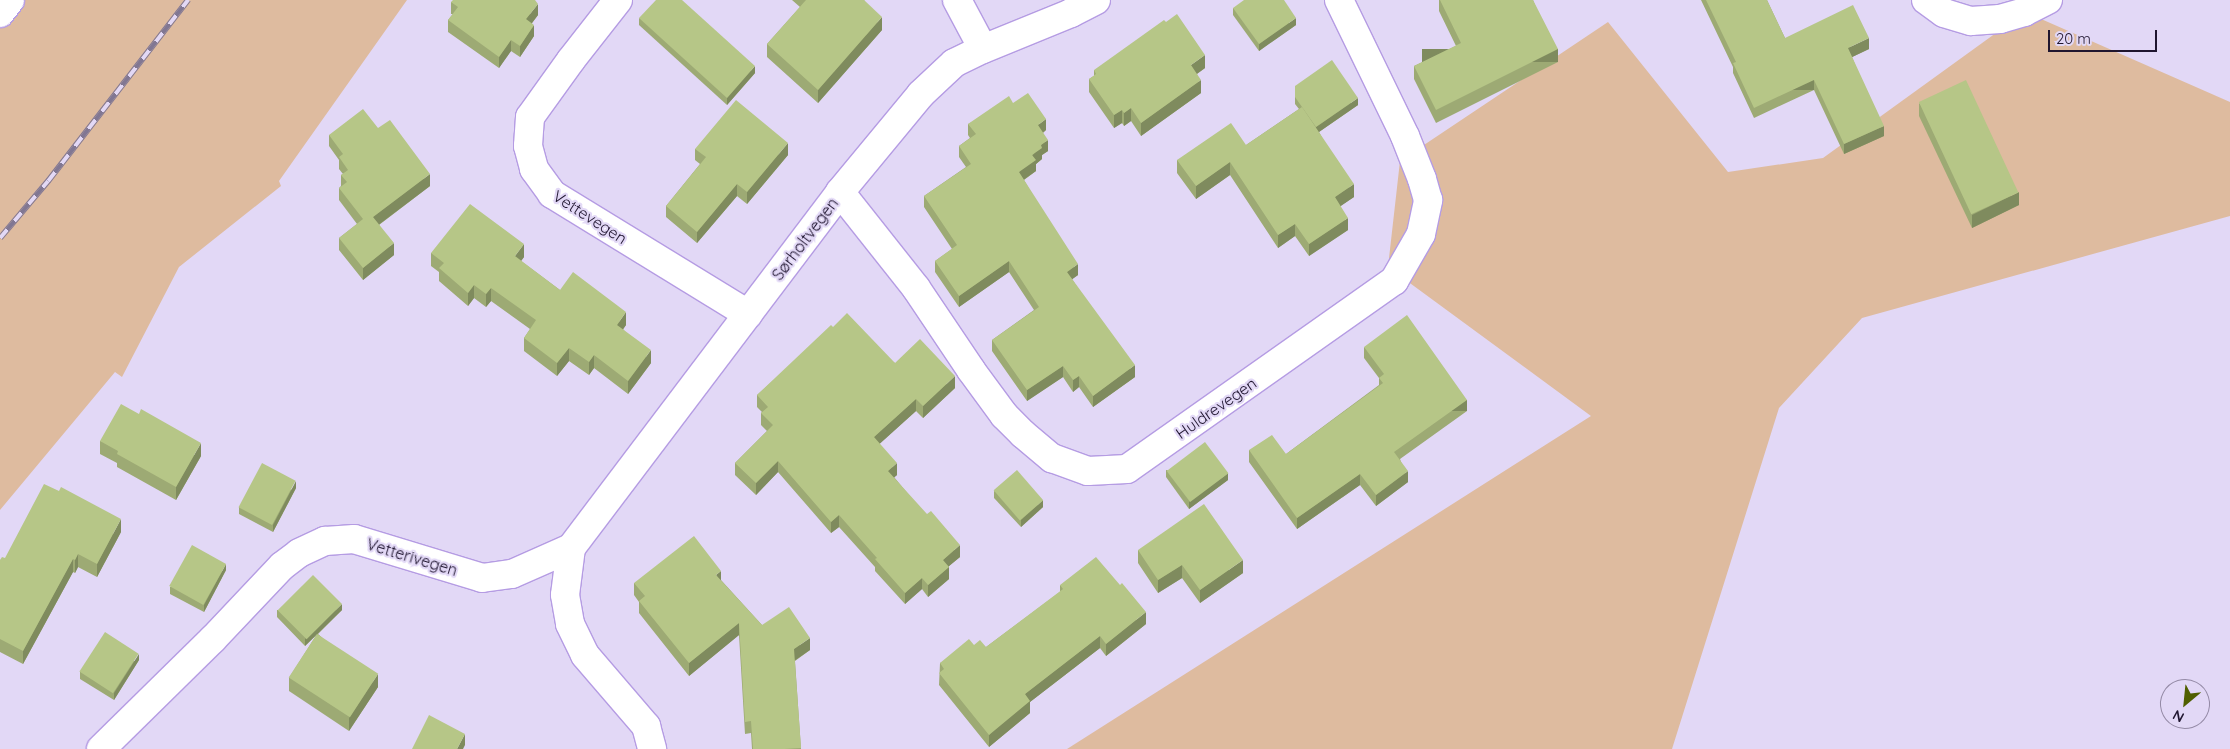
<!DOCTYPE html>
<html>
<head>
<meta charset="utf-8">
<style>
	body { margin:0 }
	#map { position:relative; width:2230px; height:749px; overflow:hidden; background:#e2d8f6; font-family:Quicksand,sans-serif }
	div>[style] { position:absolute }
	.green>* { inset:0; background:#debb9f }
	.roads { filter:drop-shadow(1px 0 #b59ce3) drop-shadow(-1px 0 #b59ce3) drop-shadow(0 1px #b59ce3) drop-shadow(0 -1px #b59ce3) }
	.street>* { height:28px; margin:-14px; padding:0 14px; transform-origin:14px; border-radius:14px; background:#fff }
	.rail>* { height:5.5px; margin-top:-2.75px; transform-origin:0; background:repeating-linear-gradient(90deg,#e2d8f6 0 11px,#817793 0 22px); box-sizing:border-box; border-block:1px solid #817793 }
	.wall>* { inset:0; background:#9daa74 }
	.shaded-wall>* { inset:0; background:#7f8b5e; transform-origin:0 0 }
	.building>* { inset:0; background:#b6c687; transform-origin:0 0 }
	span { translate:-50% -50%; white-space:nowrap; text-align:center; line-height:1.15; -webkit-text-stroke:4.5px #e2d8f6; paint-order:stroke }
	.street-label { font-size:16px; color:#1f152f }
	.north { position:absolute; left:2160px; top:679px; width:50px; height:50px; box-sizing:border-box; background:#e2d8f6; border:1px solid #948aa6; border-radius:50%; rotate:208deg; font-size:14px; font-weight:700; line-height:20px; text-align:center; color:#1f152f }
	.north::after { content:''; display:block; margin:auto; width:18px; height:22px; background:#505f00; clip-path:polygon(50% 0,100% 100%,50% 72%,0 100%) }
	.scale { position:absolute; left:2048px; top:30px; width:109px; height:22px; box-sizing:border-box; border:2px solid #1f152f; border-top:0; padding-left:6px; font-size:15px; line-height:18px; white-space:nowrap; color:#1f152f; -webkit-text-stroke:4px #e2d8f6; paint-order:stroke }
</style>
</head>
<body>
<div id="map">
	<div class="green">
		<div style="clip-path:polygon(0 0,407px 0,279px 181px,281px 186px,179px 267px,122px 377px,115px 372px,0 510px)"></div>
		<div style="clip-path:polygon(2025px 12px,2230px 102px,2230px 216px,1862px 318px,1779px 408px,1672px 749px,1067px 749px,1591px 416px,1388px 267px,1400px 161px,1608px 22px,1728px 172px,1823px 158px)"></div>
	</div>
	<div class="roads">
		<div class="street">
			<div style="left:618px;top:0;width:76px;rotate:128.1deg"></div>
			<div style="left:571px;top:60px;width:70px;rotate:125.7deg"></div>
			<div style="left:530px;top:117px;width:29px;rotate:94deg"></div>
			<div style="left:528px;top:146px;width:24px;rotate:75deg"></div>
			<div style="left:534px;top:169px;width:31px;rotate:54deg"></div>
			<div style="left:552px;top:194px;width:230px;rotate:31.5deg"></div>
			<div style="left:957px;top:0;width:55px;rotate:62deg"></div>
			<div style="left:1926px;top:0;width:22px;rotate:36deg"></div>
			<div style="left:1944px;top:13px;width:28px;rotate:17deg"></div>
			<div style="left:1971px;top:21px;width:29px;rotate:-4deg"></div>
			<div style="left:2000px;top:19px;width:25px;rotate:-16deg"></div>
			<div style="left:2024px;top:12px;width:27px;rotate:-27deg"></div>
			<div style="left:0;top:13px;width:16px;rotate:-52deg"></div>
			<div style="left:840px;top:192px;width:122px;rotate:51.6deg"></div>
			<div style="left:916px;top:288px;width:99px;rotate:56.1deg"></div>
			<div style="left:971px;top:370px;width:56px;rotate:53.7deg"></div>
			<div style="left:1004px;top:415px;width:27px;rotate:45deg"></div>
			<div style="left:1023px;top:434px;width:38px;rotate:40deg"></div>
			<div style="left:1052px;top:458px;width:38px;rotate:20deg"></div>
			<div style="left:1088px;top:471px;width:39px;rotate:-3deg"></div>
			<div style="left:1127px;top:469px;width:327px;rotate:-35.2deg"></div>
			<div style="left:1394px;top:281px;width:54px;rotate:-60.1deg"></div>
			<div style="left:1421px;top:234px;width:35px;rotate:-78deg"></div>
			<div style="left:1428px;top:200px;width:22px;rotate:-106deg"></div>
			<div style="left:1422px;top:179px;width:46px;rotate:-111.6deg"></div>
			<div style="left:1405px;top:136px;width:151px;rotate:-115.9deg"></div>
			<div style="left:571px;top:548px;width:47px;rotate:97.3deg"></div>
			<div style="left:565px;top:595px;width:29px;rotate:80deg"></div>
			<div style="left:570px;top:624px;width:34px;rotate:64deg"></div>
			<div style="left:585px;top:655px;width:94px;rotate:49.3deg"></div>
			<div style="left:646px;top:726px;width:24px;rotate:75deg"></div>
			<div style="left:101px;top:749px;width:156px;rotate:-44.5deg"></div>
			<div style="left:212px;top:640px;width:102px;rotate:-46.6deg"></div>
			<div style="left:282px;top:566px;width:21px;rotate:-37deg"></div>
			<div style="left:299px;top:553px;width:29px;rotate:-25deg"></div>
			<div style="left:325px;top:541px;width:29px;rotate:-4deg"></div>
			<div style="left:354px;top:539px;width:134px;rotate:16.9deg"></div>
			<div style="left:482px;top:578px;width:30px;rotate:-8deg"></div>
			<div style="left:512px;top:574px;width:64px;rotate:-23.8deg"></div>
			<div style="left:571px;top:548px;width:446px;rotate:-52.9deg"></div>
			<div style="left:840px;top:192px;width:127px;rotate:-50.4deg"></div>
			<div style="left:921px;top:94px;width:45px;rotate:-43.2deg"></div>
			<div style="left:954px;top:63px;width:32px;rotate:-26deg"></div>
			<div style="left:983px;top:49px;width:95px;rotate:-22.2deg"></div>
			<div style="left:1071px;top:13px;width:28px;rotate:-27deg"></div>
		</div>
	</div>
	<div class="rail">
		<div style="left:0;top:238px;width:75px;rotate:-49.9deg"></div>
		<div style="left:48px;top:181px;width:229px;rotate:-52.3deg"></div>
	</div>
	<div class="wall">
		<div style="clip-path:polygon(792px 0,864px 0,882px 30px,818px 103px,767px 57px,767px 44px,800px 7px)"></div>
		<div style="clip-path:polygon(1439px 0,1533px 0,1558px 62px,1436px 123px,1414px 79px,1414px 66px,1456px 46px,1439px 11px)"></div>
		<div style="clip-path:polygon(1701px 0,1767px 0,1785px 38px,1869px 49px,1852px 57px,1884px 136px,1844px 154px,1814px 90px,1754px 118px,1733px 73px,1733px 67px)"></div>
		<div style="clip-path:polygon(451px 2px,538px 15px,532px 23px,534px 36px,520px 57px,511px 51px,499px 68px,448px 32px,448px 20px,453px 14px,451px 14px)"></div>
		<div style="clip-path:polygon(1233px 8px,1296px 25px,1259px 51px,1233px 15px)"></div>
		<div style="clip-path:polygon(639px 18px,755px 73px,727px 105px,639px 25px)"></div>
		<div style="clip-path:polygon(1205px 68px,1197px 74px,1201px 93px,1141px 136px,1131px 121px,1124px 126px,1122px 123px,1114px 128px,1089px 92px,1089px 79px,1094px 76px,1094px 70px)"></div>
		<div style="clip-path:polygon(1295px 86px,1358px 105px,1319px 132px,1354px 197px,1340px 206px,1348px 230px,1309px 256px,1295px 236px,1278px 248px,1230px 175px,1196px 199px,1177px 173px,1177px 160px,1246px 145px,1299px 109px,1295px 104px)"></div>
		<div style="clip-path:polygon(1013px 103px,1046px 130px,1043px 133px,1048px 151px,1042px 155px,1042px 159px,1036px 164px,1036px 171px,1024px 180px,1078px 275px,1072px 279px,1135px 377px,1093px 407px,1079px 387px,1073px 392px,1063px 377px,1027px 401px,992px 351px,992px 340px,1034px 310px,1009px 272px,959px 307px,935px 272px,935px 261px,952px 249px,924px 207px,924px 196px,966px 167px,959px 157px,959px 146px,970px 138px,968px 135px,968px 124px)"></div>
		<div style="clip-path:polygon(1919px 103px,2019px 205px,1972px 228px,1919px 116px)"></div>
		<div style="clip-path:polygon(378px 128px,430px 186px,379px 225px,394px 255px,363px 280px,339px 250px,339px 238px,357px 224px,339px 200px,339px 188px,341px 186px,341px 175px,343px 174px,339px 169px,339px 160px,329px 146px,329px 135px)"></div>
		<div style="clip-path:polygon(695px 149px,788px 155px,747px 204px,737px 196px,697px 243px,666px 217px,666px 206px,700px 164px,695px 160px)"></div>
		<div style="clip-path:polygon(431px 253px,524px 257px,521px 261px,560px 290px,626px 325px,623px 329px,651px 363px,628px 394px,594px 368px,589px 375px,569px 361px,557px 376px,524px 351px,524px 338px,530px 329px,491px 301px,486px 307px,474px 298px,468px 306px,439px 281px,439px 272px,431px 266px)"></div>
		<div style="clip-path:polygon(833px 327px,895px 363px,955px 388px,923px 418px,916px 411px,879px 444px,897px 475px,894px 477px,960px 557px,949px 566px,949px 579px,928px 597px,922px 589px,905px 604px,875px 571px,875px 567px,839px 527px,831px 533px,778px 472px,756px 495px,735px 475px,735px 463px,767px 431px,761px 425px,761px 413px,762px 412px,757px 407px,757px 395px)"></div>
		<div style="clip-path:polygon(1364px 347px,1467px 411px,1400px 459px,1408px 482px,1376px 506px,1360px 485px,1297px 529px,1249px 462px,1249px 450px,1286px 454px,1379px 385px,1379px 378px,1364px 358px)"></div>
		<div style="clip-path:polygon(100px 441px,201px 456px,176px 500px,117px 467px,117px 463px,100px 454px)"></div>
		<div style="clip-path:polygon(1166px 470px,1228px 480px,1189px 509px,1166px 477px)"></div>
		<div style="clip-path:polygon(296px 488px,273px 532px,239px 514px,239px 507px)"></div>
		<div style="clip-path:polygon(994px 491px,1043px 507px,1021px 527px,994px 498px)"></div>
		<div style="clip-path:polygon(121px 532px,97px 577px,78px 567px,75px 573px,73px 572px,23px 664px,0 652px,0 560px)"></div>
		<div style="clip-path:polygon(1138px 550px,1243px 573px,1200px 603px,1182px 578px,1158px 593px,1138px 563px)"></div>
		<div style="clip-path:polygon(226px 570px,204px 612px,170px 594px,170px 587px)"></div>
		<div style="clip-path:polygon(721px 580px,762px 625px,810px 650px,795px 661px,801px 749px,752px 749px,751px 733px,745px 734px,739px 635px,689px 676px,639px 613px,639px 602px,634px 595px,634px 583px)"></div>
		<div style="clip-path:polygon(1060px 585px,1146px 624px,1106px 656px,1100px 648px,1030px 702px,1030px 713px,989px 747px,939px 685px,940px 663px,974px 645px,986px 647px,1060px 592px)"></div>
		<div style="clip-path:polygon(277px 610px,342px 610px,318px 634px,378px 687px,349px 731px,289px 691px,289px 678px,317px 634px,305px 646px,277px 617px)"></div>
		<div style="clip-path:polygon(139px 660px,114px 700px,80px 679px,80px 672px)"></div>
	</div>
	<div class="shaded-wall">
		<div style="clip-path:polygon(538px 4px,538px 15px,526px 31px,526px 19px)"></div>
		<div style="clip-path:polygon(882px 17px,882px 30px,818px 103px,818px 90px)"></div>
		<div style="clip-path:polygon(1296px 18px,1296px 25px,1259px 51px,1259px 44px)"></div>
		<div style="clip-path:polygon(534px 25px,534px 36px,520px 57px,520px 46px)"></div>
		<div style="clip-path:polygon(1869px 38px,1869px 49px,1848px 59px,1848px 48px)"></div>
		<div style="clip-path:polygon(511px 40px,511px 51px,499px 68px,499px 57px)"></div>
		<div style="left:1558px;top:49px;width:13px;height:136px;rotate:90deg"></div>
		<div style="clip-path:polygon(1205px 55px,1205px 68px,1191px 78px,1191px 65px)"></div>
		<div style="clip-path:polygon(755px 66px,755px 73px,727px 105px,727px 98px)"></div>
		<div style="clip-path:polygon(1201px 80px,1201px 93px,1141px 136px,1141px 123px)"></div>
		<div style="left:1814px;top:80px;width:10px;height:66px;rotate:90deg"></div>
		<div style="clip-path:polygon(1358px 98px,1358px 105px,1316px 134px,1316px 127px)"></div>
		<div style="clip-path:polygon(1131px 108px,1131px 121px,1124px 126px,1124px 113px)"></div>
		<div style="clip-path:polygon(1122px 110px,1122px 123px,1114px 128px,1114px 115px)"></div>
		<div style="clip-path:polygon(1046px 119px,1046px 130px,1038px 136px,1038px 125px)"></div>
		<div style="clip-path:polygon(1884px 126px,1884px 136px,1844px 154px,1844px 144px)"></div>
		<div style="clip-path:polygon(1048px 140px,1048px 151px,1042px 155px,1042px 159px,1036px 164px,1036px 171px,1019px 183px,1019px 172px,1041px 145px)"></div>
		<div style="clip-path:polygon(788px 143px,788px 155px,747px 204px,747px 192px)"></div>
		<div style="clip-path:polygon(1230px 162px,1230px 175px,1196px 199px,1196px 186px)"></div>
		<div style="clip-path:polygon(430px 174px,430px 186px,373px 229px,373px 217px)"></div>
		<div style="clip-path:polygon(737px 184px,737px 196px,697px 243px,697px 232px)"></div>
		<div style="clip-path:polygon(1354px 184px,1354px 197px,1335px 210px,1335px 197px)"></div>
		<div style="clip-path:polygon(2019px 192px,2019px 205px,1972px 228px,1972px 215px)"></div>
		<div style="clip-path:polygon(1348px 218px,1348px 230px,1309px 256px,1309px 244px)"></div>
		<div style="clip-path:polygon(1295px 224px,1295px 236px,1278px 248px,1278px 235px)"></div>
		<div style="clip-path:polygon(394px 243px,394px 255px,363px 280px,363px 268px)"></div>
		<div style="clip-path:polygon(524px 244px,524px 257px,515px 269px,515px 256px)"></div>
		<div style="clip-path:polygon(1009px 261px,1009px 272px,959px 307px,959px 296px)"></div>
		<div style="clip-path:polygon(1078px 264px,1078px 275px,1067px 283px,1067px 272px)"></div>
		<div style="clip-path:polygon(474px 285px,474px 298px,468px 306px,468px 293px)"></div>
		<div style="clip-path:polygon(491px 288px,491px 301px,486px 307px,486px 294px)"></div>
		<div style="clip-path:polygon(626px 312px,626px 325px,617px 338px,617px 325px)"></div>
		<div style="clip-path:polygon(569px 348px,569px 361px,557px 376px,557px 363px)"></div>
		<div style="clip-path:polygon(651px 350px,651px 363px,628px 394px,628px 381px)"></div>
		<div style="clip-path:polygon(594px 355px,594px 368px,589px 375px,589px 362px)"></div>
		<div style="clip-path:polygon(1135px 365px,1135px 377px,1093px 407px,1093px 396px)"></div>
		<div style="clip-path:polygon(1063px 366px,1063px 377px,1027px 401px,1027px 390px)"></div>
		<div style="clip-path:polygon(955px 376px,955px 388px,923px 418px,923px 406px)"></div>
		<div style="clip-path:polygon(1079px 376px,1079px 387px,1073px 392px,1073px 380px)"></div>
		<div style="clip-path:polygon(916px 399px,916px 411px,874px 449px,874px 437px)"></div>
		<div style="left:1467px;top:400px;width:11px;height:90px;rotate:90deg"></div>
		<div style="clip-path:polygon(201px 443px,201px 456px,176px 500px,176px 487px)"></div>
		<div style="clip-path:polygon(778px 461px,778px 472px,756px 495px,756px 483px)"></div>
		<div style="clip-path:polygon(897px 463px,897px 475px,888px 483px,888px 471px)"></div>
		<div style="clip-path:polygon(1408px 471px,1408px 482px,1376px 506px,1376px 495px)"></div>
		<div style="clip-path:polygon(1228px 473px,1228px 480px,1189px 509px,1189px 502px)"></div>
		<div style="clip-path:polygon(1360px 474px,1360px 485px,1297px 529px,1297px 518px)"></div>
		<div style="clip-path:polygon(296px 481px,296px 488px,273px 532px,273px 525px)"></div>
		<div style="clip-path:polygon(1043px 500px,1043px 507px,1021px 527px,1021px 520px)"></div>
		<div style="clip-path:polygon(839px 515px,839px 527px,831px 533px,831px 522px)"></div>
		<div style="clip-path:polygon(121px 519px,121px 532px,97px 577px,97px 564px)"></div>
		<div style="clip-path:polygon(960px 545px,960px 557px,943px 571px,943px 560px)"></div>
		<div style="clip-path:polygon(78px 554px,78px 567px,75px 573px,75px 560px)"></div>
		<div style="clip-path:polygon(73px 559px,73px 572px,23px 664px,23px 651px)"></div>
		<div style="clip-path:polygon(1243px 560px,1243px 573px,1200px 603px,1200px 590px)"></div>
		<div style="clip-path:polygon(226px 564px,226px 570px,204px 612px,204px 605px)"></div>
		<div style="clip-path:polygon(1182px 565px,1182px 578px,1158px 593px,1158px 580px)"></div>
		<div style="clip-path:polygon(949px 567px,949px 579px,928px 597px,928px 585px)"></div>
		<div style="clip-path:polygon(721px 571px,721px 583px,716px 575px)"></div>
		<div style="clip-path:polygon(922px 578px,922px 589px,905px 604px,905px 593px)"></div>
		<div style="clip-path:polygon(342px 604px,342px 610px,305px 646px,305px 639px)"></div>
		<div style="clip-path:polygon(1146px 612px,1146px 624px,1106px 656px,1106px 644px)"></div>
		<div style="clip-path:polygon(739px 623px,739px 635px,689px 676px,689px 663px)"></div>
		<div style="clip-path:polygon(1100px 636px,1100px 648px,1030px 702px,1030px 713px,989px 747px,989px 735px,1025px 694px)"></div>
		<div style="clip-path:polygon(810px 638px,810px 650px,794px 661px,794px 649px)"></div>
		<div style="clip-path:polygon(139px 654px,139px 660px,114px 700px,114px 693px)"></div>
		<div style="clip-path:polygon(378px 674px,378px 687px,349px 731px,349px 718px)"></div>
		<div style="clip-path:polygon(465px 734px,465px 745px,463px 749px,457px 749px)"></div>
	</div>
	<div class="building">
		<div style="clip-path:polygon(453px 0,535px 0,538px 4px,526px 19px,534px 25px,520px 46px,511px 40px,499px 57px,448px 20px,458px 7px,451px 2px)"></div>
		<div style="clip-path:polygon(656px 0,682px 0,755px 66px,727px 98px,639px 18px)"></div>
		<div style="clip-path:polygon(806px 0,864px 0,882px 17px,818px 90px,767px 44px)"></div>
		<div style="clip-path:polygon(1244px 0,1284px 0,1296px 18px,1259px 44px,1233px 8px)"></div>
		<div style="clip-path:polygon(1440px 0,1533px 0,1558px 49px,1436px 110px,1414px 66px,1461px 43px)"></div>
		<div style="clip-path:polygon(1706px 0,1767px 0,1785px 38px,1853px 5px,1869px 38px,1848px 48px,1884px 126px,1844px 144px,1814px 80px,1754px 108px,1733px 63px,1736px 62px)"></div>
		<div style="clip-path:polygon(1177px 14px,1205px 55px,1191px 65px,1201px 80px,1141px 123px,1131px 108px,1124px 113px,1122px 110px,1114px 115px,1089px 79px,1096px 74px,1094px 70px,1164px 20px,1166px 22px)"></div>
		<div style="clip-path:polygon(1332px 60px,1358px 98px,1316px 127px,1295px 97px,1295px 86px)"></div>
		<div style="left:1966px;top:80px;width:124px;height:52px;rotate:65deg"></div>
		<div style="clip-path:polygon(1028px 93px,1046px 119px,1038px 125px,1048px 140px,1041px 145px,1042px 148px,1032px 155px,1036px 160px,1019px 172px,1078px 264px,1067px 272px,1135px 365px,1093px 396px,1079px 376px,1073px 380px,1063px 366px,1027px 390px,992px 340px,1039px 307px,1009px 261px,959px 296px,935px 261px,957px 245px,924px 196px,971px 164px,959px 146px,976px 134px,968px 124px,1009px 96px,1013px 103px)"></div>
		<div style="clip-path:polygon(736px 100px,788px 143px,747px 192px,737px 184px,697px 232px,666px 206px,706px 157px,695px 149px)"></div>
		<div style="clip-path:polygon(1302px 107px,1354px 184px,1335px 197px,1348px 218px,1309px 244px,1295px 224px,1278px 235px,1230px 162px,1196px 186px,1177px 160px,1231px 123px,1246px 145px)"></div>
		<div style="clip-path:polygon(363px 109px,378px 128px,390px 120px,430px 174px,373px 217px,394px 243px,363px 268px,339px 238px,363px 219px,339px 188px,347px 182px,341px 175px,348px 170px,339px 157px,343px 154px,329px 135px)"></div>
		<div style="clip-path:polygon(470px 204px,524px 244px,515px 256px,560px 290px,573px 272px,626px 312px,617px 325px,651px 350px,628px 381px,594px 355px,589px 362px,569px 348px,557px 363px,524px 338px,536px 320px,491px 288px,486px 294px,474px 285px,468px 293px,439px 268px,444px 263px,431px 253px)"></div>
		<div style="clip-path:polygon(847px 313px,895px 363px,920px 339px,955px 376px,923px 406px,916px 399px,874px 437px,897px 463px,888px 471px,927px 514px,931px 511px,960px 545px,943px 560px,949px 567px,928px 585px,922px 578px,905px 593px,875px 559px,877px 558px,839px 515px,831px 522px,778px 461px,756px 483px,735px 463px,773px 425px,761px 413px,768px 407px,757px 395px,831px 325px,833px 327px)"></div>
		<div style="clip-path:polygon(1407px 315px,1467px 400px,1394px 452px,1408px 471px,1376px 495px,1360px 474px,1297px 518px,1249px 450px,1272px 435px,1286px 454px,1383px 383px,1379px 378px,1384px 374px,1364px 347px)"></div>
		<div style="clip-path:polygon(121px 404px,139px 414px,141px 409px,201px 443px,176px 487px,117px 454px,118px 451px,100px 441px)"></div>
		<div style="left:1205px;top:442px;width:39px;height:48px;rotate:53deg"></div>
		<div style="left:262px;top:463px;width:38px;height:50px;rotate:28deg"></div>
		<div style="left:1017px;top:470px;width:40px;height:31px;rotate:49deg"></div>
		<div style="clip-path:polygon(44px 484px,59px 491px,61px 487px,121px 519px,97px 564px,78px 554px,75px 560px,73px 559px,23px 651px,0 639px,0 560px,2px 557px,5px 558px)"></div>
		<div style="clip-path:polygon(1204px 504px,1243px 560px,1200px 590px,1182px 565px,1158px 580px,1138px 550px)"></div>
		<div style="clip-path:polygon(694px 536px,721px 571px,716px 575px,762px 625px,789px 607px,810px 638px,794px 649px,801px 748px,784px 749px,753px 749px,751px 721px,745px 722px,739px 623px,689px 663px,639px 601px,645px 596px,634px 583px)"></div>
		<div style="left:192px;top:545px;width:39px;height:47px;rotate:29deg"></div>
		<div style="clip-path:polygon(1096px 557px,1120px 585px,1122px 583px,1146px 612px,1106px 644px,1100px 636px,1025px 694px,1030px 701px,989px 735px,939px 673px,944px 669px,940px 663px,969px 639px,974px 645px,980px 640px,986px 647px,1063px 589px,1060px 585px)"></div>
		<div style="left:313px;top:575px;width:41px;height:50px;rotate:45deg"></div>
		<div style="left:105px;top:632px;width:40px;height:47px;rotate:33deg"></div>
		<div style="left:317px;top:634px;width:73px;height:52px;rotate:33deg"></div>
		<div style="clip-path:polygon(429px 715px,465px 734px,457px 749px,412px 749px)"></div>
	</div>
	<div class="street-label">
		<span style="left:590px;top:217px;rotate:33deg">Vettevegen</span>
		<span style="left:805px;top:239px;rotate:-53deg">Sørholtvegen</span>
		<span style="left:1216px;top:408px;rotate:-35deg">Huldrevegen</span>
		<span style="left:412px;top:557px;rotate:17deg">Vetterivegen</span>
	</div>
	<div class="north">N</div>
	<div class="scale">20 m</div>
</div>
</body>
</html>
